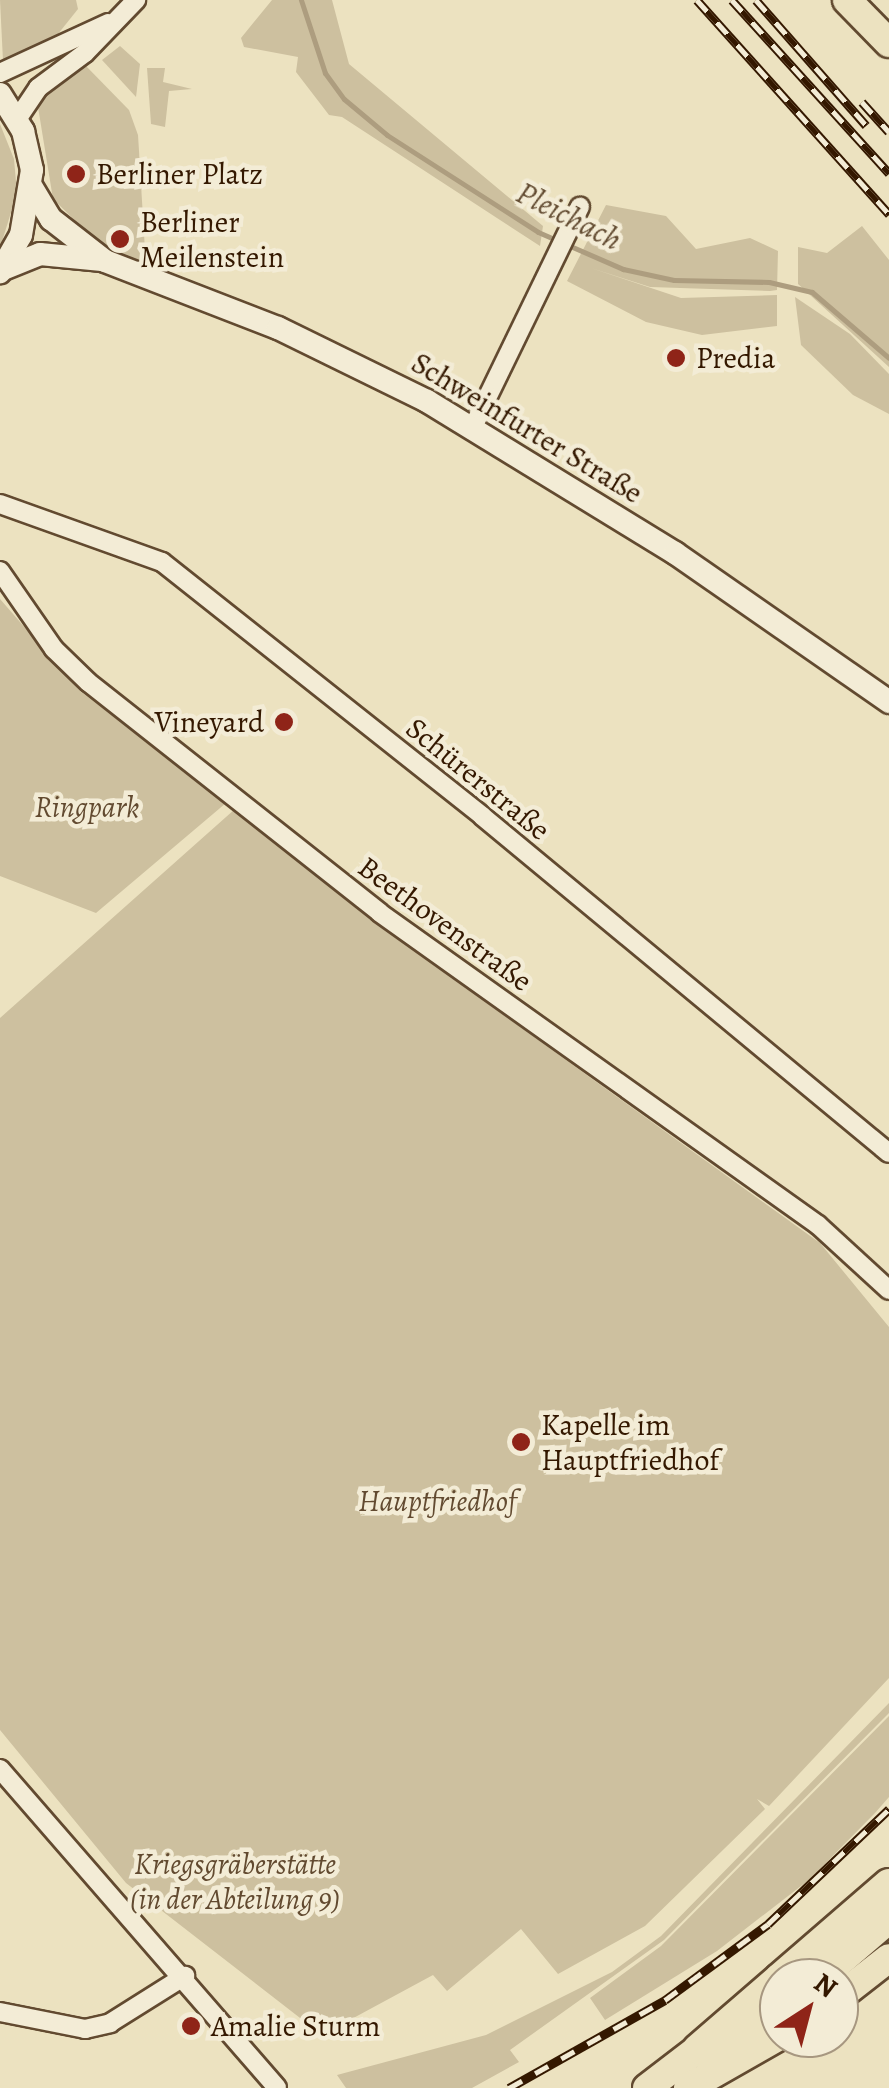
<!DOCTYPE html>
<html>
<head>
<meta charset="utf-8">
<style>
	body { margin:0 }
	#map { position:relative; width:889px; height:2088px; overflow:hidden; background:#ece2c0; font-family:Alegreya,serif }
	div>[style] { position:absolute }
	.green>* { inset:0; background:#cdc09f }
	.stream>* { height:5px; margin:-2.5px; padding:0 2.5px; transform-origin:2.5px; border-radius:2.5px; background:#ad9d7f }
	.roads { filter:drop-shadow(2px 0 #624a30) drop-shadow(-2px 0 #624a30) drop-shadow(0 2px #624a30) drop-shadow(0 -2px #624a30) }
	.street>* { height:18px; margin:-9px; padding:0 9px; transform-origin:9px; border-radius:9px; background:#f3ecd6 }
	.secondary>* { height:22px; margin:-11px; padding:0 11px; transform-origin:11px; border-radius:11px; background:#f3ecd6 }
	.primary>* { height:28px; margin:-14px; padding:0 14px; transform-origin:14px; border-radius:14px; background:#ece2c0 }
	.highway>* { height:30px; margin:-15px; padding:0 15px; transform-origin:15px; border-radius:15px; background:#ece2c0 }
	.rail>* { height:9px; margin-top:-4.5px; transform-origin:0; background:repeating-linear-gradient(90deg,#f3ecd6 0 15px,#341800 0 30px); box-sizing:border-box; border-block:2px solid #341800 }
	.dots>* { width:28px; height:28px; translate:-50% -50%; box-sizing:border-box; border:5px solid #f3ecd6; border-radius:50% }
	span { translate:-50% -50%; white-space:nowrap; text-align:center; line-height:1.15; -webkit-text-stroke:9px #f3ecd6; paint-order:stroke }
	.poi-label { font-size:30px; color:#341800 }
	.left { translate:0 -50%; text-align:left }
	.right { translate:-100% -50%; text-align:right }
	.street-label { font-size:30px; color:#341800 }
	.park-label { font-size:30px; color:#624a30; font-style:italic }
	.water-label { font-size:32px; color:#644d33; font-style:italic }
	.north { position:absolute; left:759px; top:1958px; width:100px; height:100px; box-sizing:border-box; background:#f3ecd6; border:2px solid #a79780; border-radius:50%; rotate:36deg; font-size:28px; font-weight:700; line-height:40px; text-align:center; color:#341800 }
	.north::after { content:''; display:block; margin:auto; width:35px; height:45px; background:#8f2418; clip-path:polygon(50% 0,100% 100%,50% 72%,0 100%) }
</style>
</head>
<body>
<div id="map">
	<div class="green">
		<div style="clip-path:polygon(0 0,76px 0,78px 9px,54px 39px,3px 61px)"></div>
		<div style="clip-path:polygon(272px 0,332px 0,349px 64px,543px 226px,540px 246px,342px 117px,329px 115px,296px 72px,298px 57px,244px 47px,241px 38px)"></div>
		<div style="clip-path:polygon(120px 46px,140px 64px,136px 97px,102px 60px)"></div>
		<div style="clip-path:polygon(86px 66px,129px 110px,138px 135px,145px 250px,139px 263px,98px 243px,53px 199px,38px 107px,55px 84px)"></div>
		<div style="clip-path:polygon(147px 68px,165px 68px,163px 82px,192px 89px,169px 91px,165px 127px,151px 124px)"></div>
		<div style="clip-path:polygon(0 124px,14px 159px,17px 193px,0 248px)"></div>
		<div style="clip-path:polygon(606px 205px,666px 216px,696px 249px,750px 238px,778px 251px,777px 290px,770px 291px,650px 287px,591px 268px,681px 298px,777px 295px,777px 326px,702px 335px,646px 322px,567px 281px)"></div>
		<div style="clip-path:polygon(862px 226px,889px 260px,889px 367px,798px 284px,798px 247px,827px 253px)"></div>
		<div style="clip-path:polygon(795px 297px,850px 334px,889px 374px,889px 414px,853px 395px,801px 345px)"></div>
		<div style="clip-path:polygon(0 599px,80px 691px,226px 803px,96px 913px,0 876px)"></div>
		<div style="clip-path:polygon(235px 809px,455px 980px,820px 1243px,889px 1327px,889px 1678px,769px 1806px,757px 1799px,765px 1809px,645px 1926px,558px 1974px,521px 1929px,447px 1991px,433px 1975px,322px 2035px,126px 1883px,0 1730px,0 1018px)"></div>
		<div style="clip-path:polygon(889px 1703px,889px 1713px,664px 1940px,510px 2050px,519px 2062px,472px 2088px,346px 2088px,337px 2075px,486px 2035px,612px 1972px,661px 1936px)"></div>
		<div style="clip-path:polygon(889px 1716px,889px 1797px,875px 1813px,810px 1879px,717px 1951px,605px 2020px,590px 1998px,661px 1946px)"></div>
	</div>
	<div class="stream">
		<div style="left:301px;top:0;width:77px;rotate:71.8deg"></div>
		<div style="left:325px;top:73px;width:32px;rotate:54deg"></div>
		<div style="left:344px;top:99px;width:56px;rotate:39.9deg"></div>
		<div style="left:387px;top:135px;width:179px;rotate:32.7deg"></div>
		<div style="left:538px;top:232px;width:93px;rotate:23.5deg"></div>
		<div style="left:623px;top:269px;width:52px;rotate:12.2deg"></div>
		<div style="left:674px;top:280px;width:95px;rotate:1.2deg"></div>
		<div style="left:769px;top:282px;width:44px;rotate:13.1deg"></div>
		<div style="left:812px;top:292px;width:101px;rotate:40.6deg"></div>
	</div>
	<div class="roads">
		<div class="street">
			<div style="left:0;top:73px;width:119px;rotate:-24.8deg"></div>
			<div style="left:18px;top:118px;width:36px;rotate:-56deg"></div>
			<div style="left:38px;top:88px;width:59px;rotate:-36.7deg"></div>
			<div style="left:85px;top:53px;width:74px;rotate:-46.1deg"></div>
			<div style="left:473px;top:427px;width:245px;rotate:-64.1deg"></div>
			<div style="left:0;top:504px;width:172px;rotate:19.7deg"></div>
			<div style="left:162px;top:562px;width:409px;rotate:38.4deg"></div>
			<div style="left:482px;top:816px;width:528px;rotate:39.63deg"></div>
			<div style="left:0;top:571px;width:95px;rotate:55.3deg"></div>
			<div style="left:54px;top:649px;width:47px;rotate:44.1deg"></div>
			<div style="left:88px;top:682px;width:372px;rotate:38.3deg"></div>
			<div style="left:380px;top:913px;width:538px;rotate:35.46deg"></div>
			<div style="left:818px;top:1225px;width:96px;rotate:42.5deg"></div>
			<div style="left:0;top:1769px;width:422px;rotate:49deg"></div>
			<div style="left:0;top:2012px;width:87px;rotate:11.3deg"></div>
			<div style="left:85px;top:2029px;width:26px;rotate:-13deg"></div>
			<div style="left:110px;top:2023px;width:89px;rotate:-32.1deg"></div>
		</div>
		<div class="secondary">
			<div style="left:0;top:94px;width:44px;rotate:58.1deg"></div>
			<div style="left:23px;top:131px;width:40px;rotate:77deg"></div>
			<div style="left:32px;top:170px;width:66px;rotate:99.6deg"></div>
			<div style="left:21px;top:235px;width:43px;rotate:119.6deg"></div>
			<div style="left:31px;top:186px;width:39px;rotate:59deg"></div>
			<div style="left:51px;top:219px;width:68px;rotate:37.9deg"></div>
			<div style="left:105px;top:261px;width:186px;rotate:21.2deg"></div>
			<div style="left:278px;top:328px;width:166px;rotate:26.1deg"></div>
			<div style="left:427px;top:401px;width:291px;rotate:31.5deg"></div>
			<div style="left:675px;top:553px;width:261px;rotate:34.8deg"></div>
			<div style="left:3px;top:269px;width:40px;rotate:-22deg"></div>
			<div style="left:40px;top:254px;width:62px;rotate:5.5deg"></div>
		</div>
		<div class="primary">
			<div style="left:847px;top:0;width:60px;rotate:45.7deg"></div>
			<div style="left:839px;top:1997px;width:63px;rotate:-38deg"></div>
			<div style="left:647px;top:2088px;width:64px;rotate:-37.4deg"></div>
			<div style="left:688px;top:2088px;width:105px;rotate:-29.7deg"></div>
		</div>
		<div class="highway">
			<div style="left:780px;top:1978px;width:144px;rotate:-40.8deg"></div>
			<div style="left:819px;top:1978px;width:92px;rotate:-40.6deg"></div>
			<div style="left:698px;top:2049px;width:107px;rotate:-40.8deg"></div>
			<div style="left:712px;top:2069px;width:88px;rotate:-40.4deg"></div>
		</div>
	</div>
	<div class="rail">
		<div style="left:697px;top:0;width:288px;rotate:48.1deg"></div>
		<div style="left:732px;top:0;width:234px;rotate:47.8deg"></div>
		<div style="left:756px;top:0;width:167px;rotate:48.7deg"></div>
		<div style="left:862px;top:102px;width:40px;rotate:48deg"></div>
		<div style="left:509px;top:2088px;width:179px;rotate:-29.4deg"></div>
		<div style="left:665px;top:2000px;width:128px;rotate:-36.4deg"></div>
		<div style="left:768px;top:1924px;width:167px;rotate:-43.5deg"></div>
	</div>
	<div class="dots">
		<div style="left:76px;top:174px;background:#8f2418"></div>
		<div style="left:120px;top:239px;background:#8f2418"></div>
		<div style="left:676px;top:358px;background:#8f2418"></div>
		<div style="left:284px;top:722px;background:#8f2418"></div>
		<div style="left:521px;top:1442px;background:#8f2418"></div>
		<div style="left:191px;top:2026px;background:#8f2418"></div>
	</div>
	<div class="poi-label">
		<span class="left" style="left:96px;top:174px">Berliner Platz</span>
		<span class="left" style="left:140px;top:239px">Berliner<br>Meilenstein</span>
		<span class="left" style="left:696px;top:358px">Predia</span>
		<span class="right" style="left:264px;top:722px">Vineyard</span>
		<span class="left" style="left:541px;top:1442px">Kapelle im<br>Hauptfriedhof</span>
		<span class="left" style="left:211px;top:2026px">Amalie Sturm</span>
	</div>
	<div class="street-label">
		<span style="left:527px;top:428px;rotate:31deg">Schweinfurter Straße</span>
		<span style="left:478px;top:779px;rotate:39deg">Schürerstraße</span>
		<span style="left:445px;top:924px;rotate:36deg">Beethovenstraße</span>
	</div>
	<div class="park-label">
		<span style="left:87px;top:807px">Ringpark</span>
		<span style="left:437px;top:1501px">Hauptfriedhof</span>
		<span style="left:235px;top:1881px">Kriegsgräberstätte<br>(in der Abteilung 9)</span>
	</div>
	<div class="water-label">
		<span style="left:569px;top:216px;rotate:27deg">Pleichach</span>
	</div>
	<div class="north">N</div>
</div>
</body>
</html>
